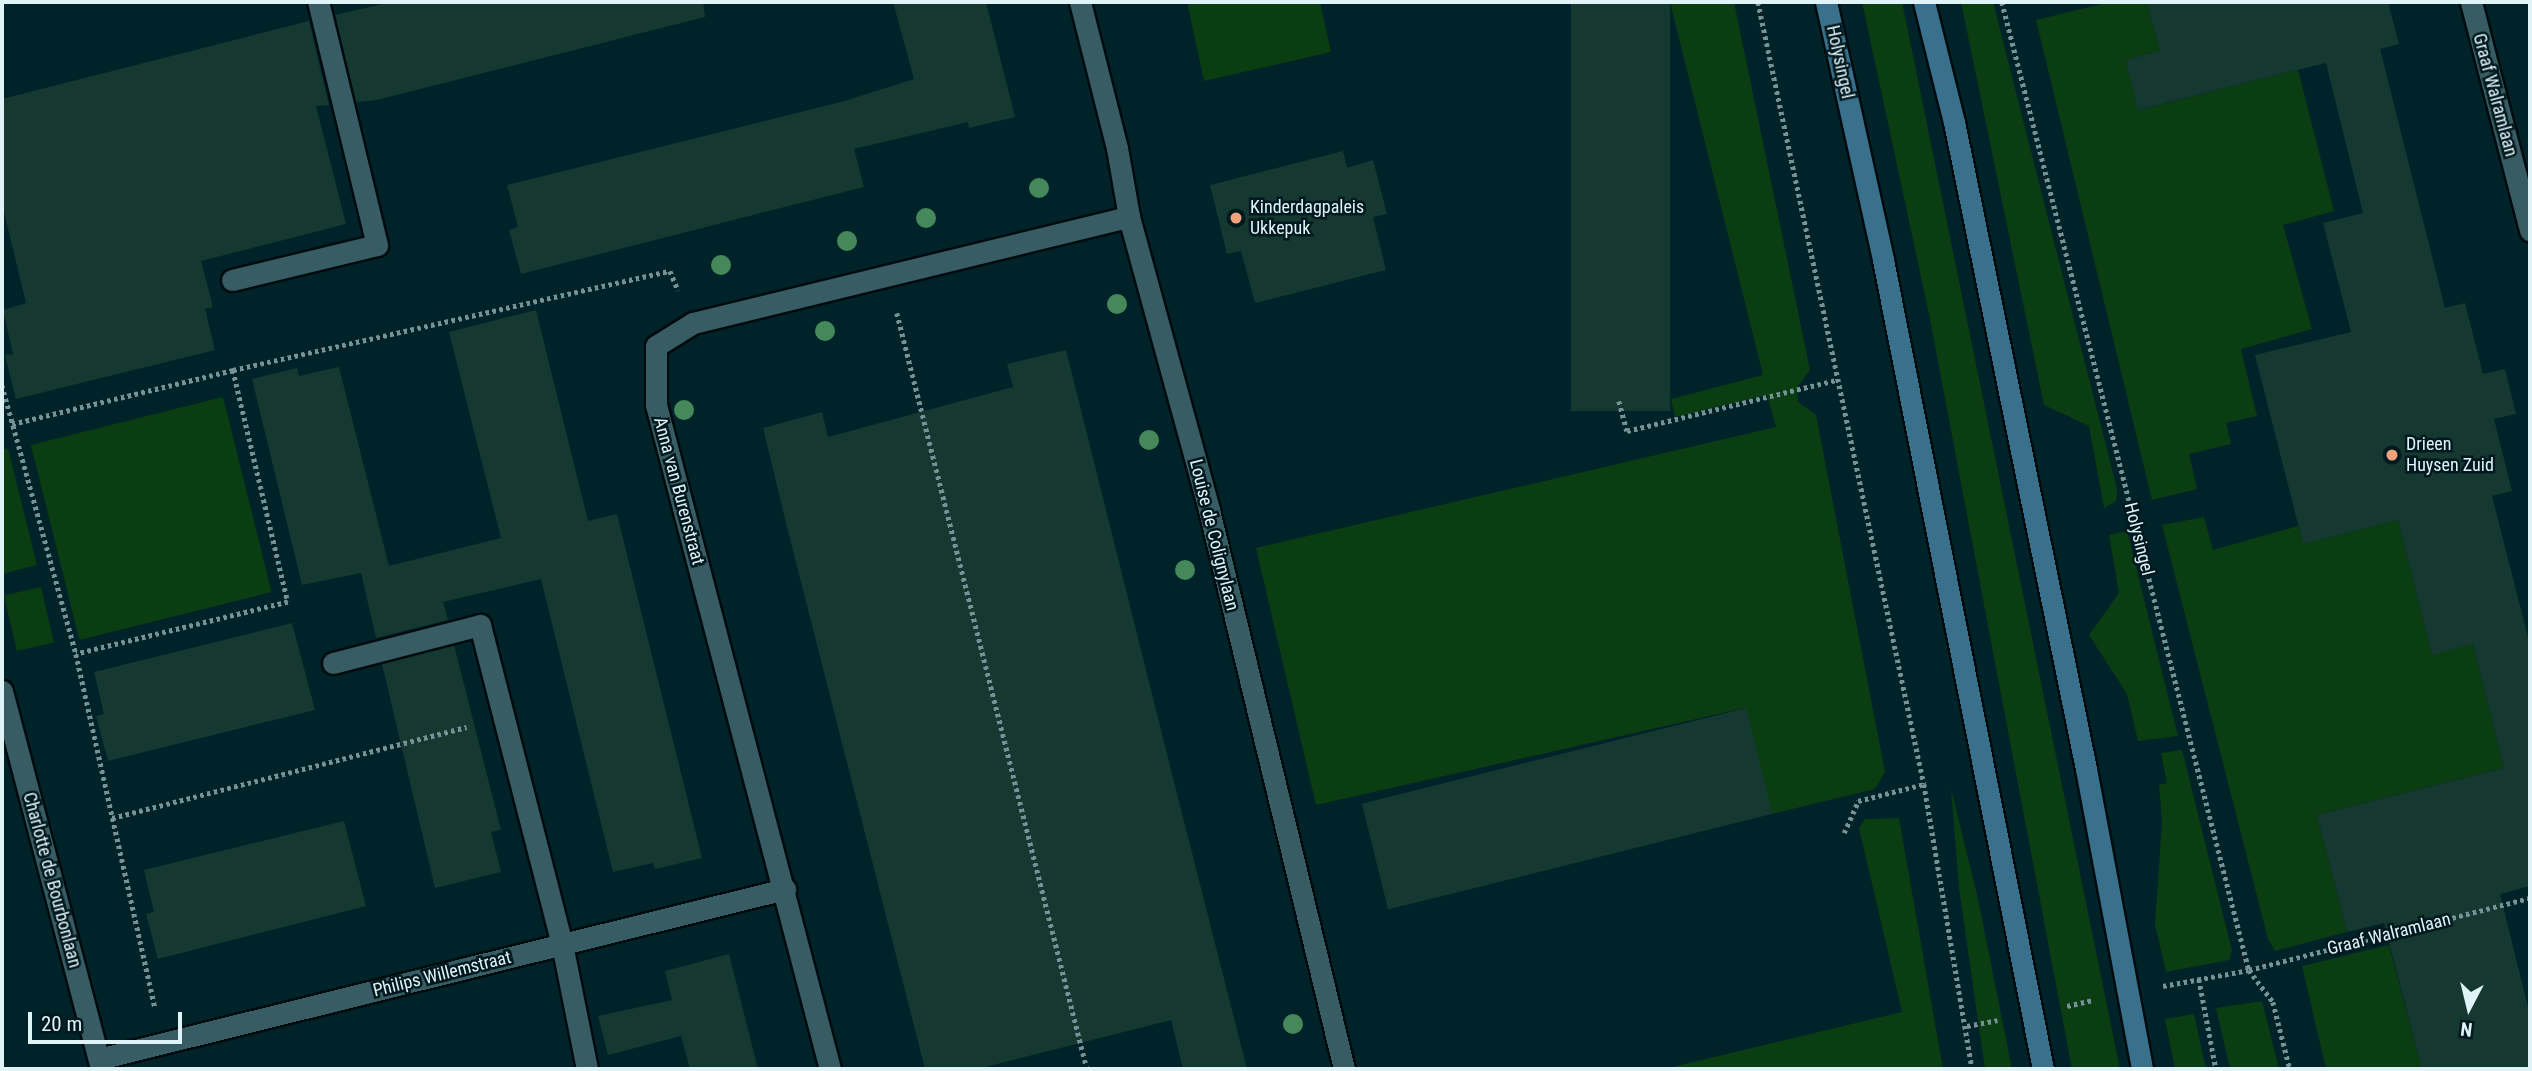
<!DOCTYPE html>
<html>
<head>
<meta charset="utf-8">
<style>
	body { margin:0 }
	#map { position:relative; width:2532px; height:1071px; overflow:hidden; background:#00232a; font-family:"Roboto Condensed",sans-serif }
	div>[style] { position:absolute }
	.green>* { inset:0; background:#0a3d11; transform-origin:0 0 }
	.building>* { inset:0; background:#153831; transform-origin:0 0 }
	.path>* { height:4.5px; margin-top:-2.25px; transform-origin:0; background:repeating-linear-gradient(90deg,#769197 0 3.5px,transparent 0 7px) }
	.roads { filter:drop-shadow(2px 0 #000b0e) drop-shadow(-2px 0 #000b0e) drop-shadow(0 2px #000b0e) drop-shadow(0 -2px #000b0e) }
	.lane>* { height:21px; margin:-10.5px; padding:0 10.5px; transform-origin:10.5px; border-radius:10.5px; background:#385c63 }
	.street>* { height:21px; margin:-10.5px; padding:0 10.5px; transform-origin:10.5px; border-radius:10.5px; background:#385c63 }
	.secondary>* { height:21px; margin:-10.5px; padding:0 10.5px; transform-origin:10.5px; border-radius:10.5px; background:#39708b }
	.trees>* { width:20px; height:20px; margin:-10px; border-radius:50%; background:#45895a }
	.dots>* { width:19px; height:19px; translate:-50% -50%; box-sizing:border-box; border:4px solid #00191e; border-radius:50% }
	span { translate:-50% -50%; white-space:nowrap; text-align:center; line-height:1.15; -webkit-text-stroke:5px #00191e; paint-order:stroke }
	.street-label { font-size:18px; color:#e0f4f8 }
	.poi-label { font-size:18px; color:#e0f4f8 }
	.left { translate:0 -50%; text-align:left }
	.frame { position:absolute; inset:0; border:4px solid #e0f4f8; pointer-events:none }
	.north { position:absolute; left:2434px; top:973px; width:70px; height:70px; -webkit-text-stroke:5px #00191e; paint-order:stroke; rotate:187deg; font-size:19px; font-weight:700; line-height:28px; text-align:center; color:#e0f4f8 }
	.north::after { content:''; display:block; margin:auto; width:24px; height:32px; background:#e0f4f8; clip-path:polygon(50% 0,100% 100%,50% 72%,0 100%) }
	.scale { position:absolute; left:28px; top:1012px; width:154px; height:32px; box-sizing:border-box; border:4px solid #e0f4f8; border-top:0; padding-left:9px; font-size:21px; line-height:24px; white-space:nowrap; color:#e0f4f8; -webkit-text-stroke:5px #00191e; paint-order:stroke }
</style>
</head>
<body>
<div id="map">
	<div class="green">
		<div style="clip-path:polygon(1187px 2px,1320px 2px,1331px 52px,1204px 81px)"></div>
		<div style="clip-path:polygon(1670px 2px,1734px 2px,1810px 370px,1797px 387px,1798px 402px,1816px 415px,1885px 772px,1875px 789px,1772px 814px,1745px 708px,1316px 805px,1256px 548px,1776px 427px,1767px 395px,1675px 417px,1671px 399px,1763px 375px)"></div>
		<div style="clip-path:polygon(1862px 2px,1902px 2px,2120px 1069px,2072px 1069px,1929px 314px)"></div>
		<div style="clip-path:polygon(1961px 2px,1993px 2px,2117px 489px,2116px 501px,2104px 508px,2089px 426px,2044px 405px)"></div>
		<div style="clip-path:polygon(2110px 2px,2147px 2px,2160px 51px,2126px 60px,2139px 110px,2298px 70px,2334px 211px,2283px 225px,2312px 329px,2241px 349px,2257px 416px,2226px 423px,2231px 444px,2189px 454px,2197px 489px,2152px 500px,2036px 20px)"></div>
		<div style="left:223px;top:397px;width:201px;height:198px;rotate:76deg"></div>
		<div style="clip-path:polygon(8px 448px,37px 565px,2px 574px,2px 450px)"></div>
		<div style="clip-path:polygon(2204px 517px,2213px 550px,2298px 526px,2303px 543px,2398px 520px,2432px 654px,2473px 644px,2504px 768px,2317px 815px,2347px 932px,2275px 951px,2268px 939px,2162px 525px)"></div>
		<div style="clip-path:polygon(2127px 531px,2178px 736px,2138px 741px,2127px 694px,2089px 635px,2119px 593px,2109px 535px)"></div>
		<div style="left:41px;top:587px;width:57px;height:38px;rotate:77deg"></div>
		<div style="clip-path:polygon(2182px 750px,2232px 951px,2229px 960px,2166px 972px,2155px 924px,2162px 822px,2159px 785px,2167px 783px,2161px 753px)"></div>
		<div style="clip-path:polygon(1951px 788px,1978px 899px,2012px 1069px,1985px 1069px,1959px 888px)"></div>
		<div style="clip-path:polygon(1899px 818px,1943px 1069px,1664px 1069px,1902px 1012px,1859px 828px,1865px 819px)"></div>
		<div style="clip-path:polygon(2389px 945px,2422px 1069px,2326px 1069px,2302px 966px)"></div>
		<div style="clip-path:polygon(2262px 1001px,2279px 1069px,2230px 1069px,2216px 1008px)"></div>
		<div style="clip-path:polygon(2194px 1014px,2206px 1069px,2175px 1069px,2165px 1019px)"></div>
	</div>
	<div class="building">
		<div style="clip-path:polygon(391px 2px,703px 2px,705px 17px,377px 100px,356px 102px,335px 15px)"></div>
		<div style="clip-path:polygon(893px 2px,986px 2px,1015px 117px,969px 128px,968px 122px,854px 149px,864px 187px,521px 274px,509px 230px,518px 227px,507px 185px,841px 102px,914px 79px)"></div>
		<div style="left:1571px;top:2px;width:99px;height:409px"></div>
		<div style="clip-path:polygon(2147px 2px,2388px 2px,2399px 44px,2380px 49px,2445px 308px,2465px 303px,2483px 374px,2505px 369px,2516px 414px,2494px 419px,2512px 491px,2492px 496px,2530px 645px,2530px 886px,2500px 894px,2530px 1015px,2530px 1069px,2422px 1069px,2384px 923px,2347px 932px,2317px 815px,2504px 768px,2473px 644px,2432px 655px,2398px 520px,2303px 544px,2255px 355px,2351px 332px,2323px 223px,2363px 213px,2326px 63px,2138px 110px,2126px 60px,2160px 51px)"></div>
		<div style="clip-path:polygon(309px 21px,329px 105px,316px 106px,346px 224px,201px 261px,213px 307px,205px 309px,215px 350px,16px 399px,5px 355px,13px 354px,3px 310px,26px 303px,2px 204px,2px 99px)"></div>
		<div style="clip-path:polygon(1343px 151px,1347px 168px,1373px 160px,1387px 214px,1373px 217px,1386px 270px,1255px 303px,1241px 251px,1227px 254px,1210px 185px)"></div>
		<div style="clip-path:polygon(536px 310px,588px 521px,617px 514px,702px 858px,655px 869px,653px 863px,613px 872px,541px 579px,443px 602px,448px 620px,376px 638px,361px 573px,302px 585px,252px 379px,297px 368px,299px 376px,339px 367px,389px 566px,501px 538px,449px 332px)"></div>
		<div style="clip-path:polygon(1066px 350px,1175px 786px,1247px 1069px,1183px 1069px,1171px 1020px,977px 1069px,925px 1069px,787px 527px,763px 428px,822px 412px,828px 437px,1013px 387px,1007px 364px)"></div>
		<div style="clip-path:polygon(292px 623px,315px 710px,108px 761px,96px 716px,104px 714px,94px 672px)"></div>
		<div style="clip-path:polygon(454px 645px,501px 830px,491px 832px,501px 872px,435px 888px,382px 664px)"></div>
		<div style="left:1746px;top:708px;width:109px;height:396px;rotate:76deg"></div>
		<div style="clip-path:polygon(344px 821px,366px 906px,158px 959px,146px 914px,154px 912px,144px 870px)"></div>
		<div style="clip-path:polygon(729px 954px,758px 1069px,690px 1069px,681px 1036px,608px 1055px,598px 1016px,672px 1000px,665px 971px)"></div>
	</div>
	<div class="path">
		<div style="left:1758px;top:2px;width:799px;rotate:78.02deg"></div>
		<div style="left:1924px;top:784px;width:289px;rotate:80.4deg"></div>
		<div style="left:2002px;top:2px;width:999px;rotate:75.69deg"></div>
		<div style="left:2249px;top:970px;width:40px;rotate:53deg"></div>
		<div style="left:2273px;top:1002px;width:69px;rotate:75.8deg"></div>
		<div style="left:897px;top:313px;width:780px;rotate:75.89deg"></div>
		<div style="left:233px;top:370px;width:448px;rotate:-12.8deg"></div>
		<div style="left:670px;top:271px;width:21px;rotate:67deg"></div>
		<div style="left:2px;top:385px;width:279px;rotate:74.6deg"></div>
		<div style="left:76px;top:654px;width:362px;rotate:77.4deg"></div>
		<div style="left:1619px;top:401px;width:31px;rotate:75deg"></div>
		<div style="left:1627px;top:431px;width:216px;rotate:-13.7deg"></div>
		<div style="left:12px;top:424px;width:228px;rotate:-13.7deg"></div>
		<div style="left:233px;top:370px;width:238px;rotate:76.7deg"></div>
		<div style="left:288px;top:602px;width:218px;rotate:166.2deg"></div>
		<div style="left:112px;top:818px;width:366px;rotate:-14.4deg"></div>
		<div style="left:1844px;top:833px;width:35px;rotate:-66deg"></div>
		<div style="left:1858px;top:801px;width:68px;rotate:-14.4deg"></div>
		<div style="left:2199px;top:979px;width:92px;rotate:79.3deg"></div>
		<div style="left:2163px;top:986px;width:87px;rotate:-10.5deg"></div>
		<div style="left:2249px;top:970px;width:290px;rotate:-14.4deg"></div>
		<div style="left:2067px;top:1006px;width:27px;rotate:-13deg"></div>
		<div style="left:1967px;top:1026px;width:31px;rotate:-11deg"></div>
	</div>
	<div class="roads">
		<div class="lane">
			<div style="left:232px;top:280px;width:149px;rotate:-13.6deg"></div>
			<div style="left:377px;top:245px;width:250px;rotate:-103.6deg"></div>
			<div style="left:333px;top:663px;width:152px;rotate:-14.5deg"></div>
			<div style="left:480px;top:625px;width:329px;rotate:75.6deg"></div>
			<div style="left:562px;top:944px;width:127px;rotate:78.7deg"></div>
		</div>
		<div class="street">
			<div style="left:1080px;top:2px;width:151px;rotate:75.8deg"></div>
			<div style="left:1117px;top:148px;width:70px;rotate:80.1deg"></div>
			<div style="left:1129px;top:217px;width:304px;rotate:74.7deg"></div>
			<div style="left:1209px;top:510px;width:575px;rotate:76.42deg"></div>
			<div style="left:2471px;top:2px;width:236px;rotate:75.5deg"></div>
			<div style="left:2px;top:691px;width:391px;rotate:75.3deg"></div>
			<div style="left:99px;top:1059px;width:707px;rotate:-13.92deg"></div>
			<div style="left:830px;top:1069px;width:686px;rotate:-104.68deg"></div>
			<div style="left:656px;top:405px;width:59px;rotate:-90deg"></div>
			<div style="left:656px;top:346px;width:44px;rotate:-31.9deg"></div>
			<div style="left:693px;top:323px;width:449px;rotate:-13.7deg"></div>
		</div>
		<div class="secondary">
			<div style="left:1826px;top:2px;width:264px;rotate:77.5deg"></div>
			<div style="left:1883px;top:260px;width:825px;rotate:78.81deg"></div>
			<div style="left:1924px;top:2px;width:124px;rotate:76deg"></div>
			<div style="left:1954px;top:122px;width:660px;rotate:78.47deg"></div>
			<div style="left:2086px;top:769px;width:305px;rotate:79.4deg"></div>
		</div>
	</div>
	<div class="trees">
		<div style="left:1039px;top:188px"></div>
		<div style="left:926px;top:218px"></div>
		<div style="left:847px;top:241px"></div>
		<div style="left:721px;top:265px"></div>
		<div style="left:1117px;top:304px"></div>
		<div style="left:825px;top:331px"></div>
		<div style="left:684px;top:410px"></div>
		<div style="left:1149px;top:440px"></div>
		<div style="left:1185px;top:570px"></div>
		<div style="left:1293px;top:1024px"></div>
	</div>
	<div class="dots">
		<div style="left:1236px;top:218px;background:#f1a17c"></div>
		<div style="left:2392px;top:455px;background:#f1a17c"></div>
	</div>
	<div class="street-label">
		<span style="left:1840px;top:62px;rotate:78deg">Holysingel</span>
		<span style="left:2495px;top:95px;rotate:75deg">Graaf Walramlaan</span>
		<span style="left:679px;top:491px;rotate:75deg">Anna van Burenstraat</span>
		<span style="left:1214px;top:535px;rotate:76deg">Louise de Colignylaan</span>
		<span style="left:2139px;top:539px;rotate:76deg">Holysingel</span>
		<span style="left:52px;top:880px;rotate:75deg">Charlotte de Bourbonlaan</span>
		<span style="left:2389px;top:934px;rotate:-14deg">Graaf Walramlaan</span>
		<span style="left:442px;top:974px;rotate:-14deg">Philips Willemstraat</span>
	</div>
	<div class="poi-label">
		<span class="left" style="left:1250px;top:218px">Kinderdagpaleis<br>Ukkepuk</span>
		<span class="left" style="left:2406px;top:455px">Drieen<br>Huysen Zuid</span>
	</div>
	<div class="frame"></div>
	<div class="north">N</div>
	<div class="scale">20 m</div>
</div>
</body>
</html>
